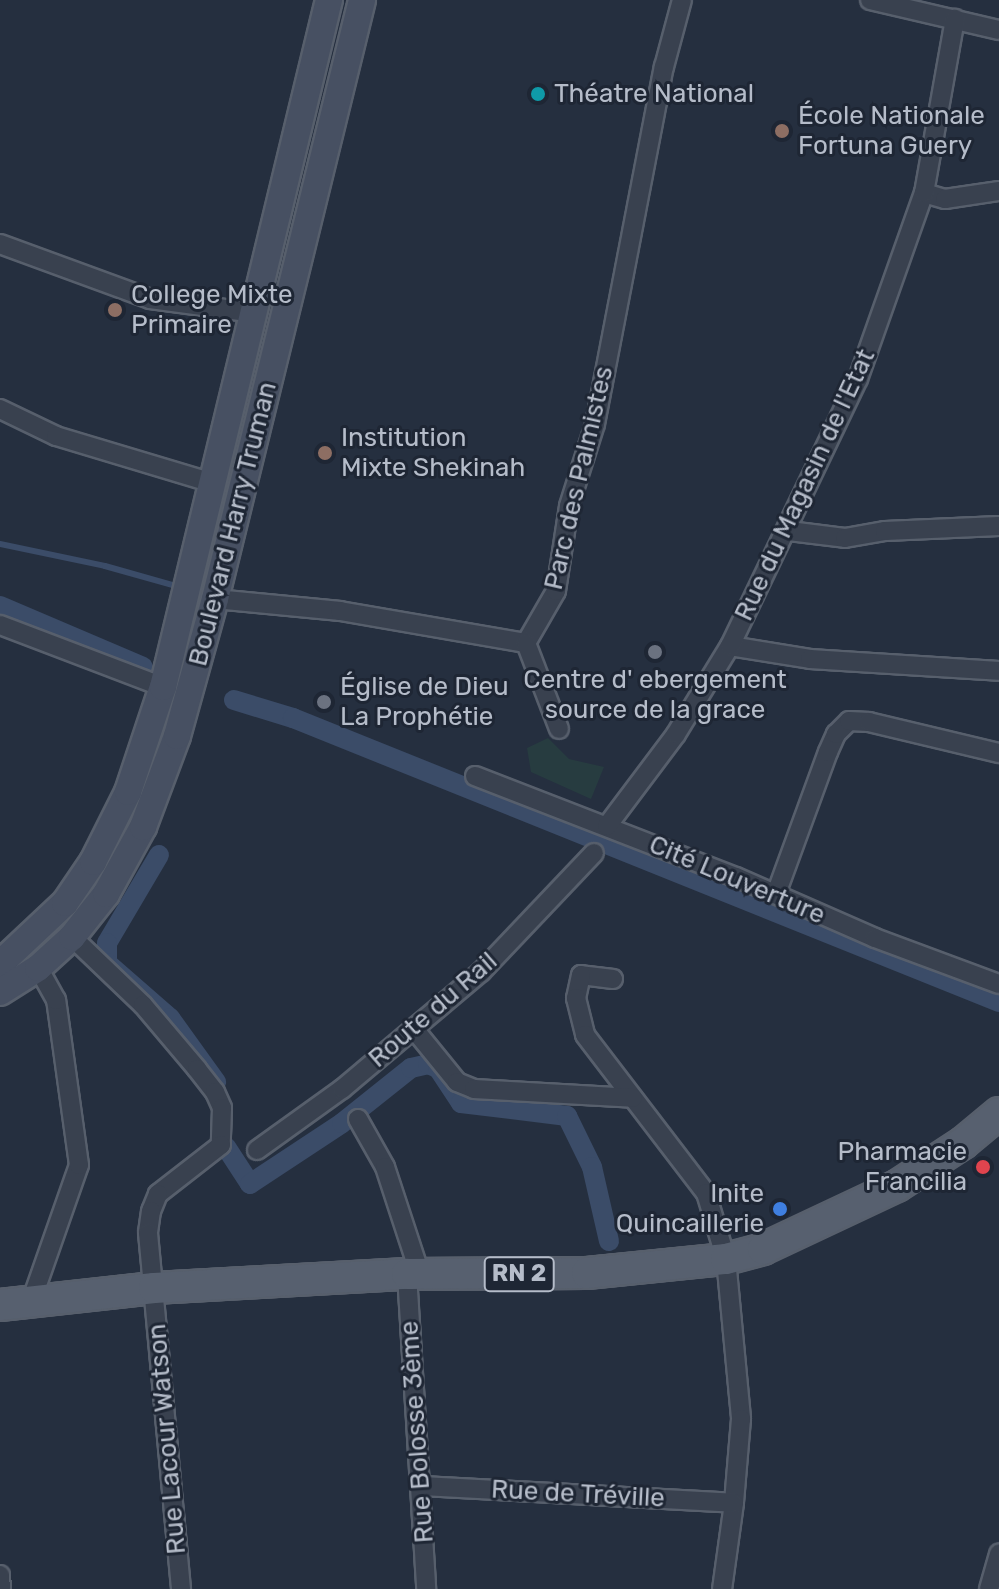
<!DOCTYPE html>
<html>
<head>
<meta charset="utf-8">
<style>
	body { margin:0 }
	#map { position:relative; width:999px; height:1589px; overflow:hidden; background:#252f3f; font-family:Rubik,sans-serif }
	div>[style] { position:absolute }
	.green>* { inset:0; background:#273c40 }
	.stream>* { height:6px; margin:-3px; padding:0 3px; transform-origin:3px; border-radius:3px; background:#3b4c68 }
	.canal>* { height:20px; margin:-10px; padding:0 10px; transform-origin:10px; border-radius:10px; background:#3b4c68 }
	.roads { filter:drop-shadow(2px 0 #575f6c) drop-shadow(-2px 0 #575f6c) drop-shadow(0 2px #575f6c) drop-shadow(0 -2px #575f6c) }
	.street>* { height:18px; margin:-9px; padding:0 9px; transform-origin:9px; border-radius:9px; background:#39414f }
	.secondary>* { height:26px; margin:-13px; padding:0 13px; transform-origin:13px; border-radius:13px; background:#475062 }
	.primary>* { height:30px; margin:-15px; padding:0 15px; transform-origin:15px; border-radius:15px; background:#57606f }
	.dots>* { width:22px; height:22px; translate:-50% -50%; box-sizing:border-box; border:4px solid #1e2634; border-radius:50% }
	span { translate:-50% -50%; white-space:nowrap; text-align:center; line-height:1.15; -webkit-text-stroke:6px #1e2634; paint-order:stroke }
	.shield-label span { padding:2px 6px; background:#1e2634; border:2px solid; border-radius:6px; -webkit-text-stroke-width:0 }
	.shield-label { font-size:24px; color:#b5bcc9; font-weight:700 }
	.poi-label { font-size:26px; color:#b5bcc9 }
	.left { translate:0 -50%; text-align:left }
	.right { translate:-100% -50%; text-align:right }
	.street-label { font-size:26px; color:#b5bcc9 }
</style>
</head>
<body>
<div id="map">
	<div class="green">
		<div style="clip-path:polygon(548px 738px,569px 759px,604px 767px,591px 799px,531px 772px,527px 748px)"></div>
	</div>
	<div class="stream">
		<div style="left:0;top:544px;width:107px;rotate:11.8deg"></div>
		<div style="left:105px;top:566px;width:77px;rotate:15.8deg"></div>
	</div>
	<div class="canal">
		<div style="left:0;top:606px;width:155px;rotate:23.1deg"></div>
		<div style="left:234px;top:700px;width:62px;rotate:17deg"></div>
		<div style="left:293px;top:718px;width:761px;rotate:21.91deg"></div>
		<div style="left:159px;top:855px;width:102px;rotate:120.6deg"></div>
		<div style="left:107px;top:943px;width:20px;rotate:90deg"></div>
		<div style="left:107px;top:963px;width:84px;rotate:41.1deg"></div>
		<div style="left:170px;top:1018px;width:79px;rotate:54.3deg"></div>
		<div style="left:226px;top:1147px;width:44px;rotate:57deg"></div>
		<div style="left:250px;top:1184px;width:110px;rotate:-33.5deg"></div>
		<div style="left:342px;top:1123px;width:88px;rotate:-38.6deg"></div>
		<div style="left:411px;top:1068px;width:17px;rotate:-13deg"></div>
		<div style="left:428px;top:1064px;width:11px;rotate:22deg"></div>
		<div style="left:438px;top:1068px;width:42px;rotate:56.7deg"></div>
		<div style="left:461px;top:1103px;width:107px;rotate:7deg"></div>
		<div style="left:567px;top:1116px;width:57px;rotate:63.9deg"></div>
		<div style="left:592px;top:1167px;width:76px;rotate:77.1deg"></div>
	</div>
	<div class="roads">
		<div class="street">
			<div style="left:870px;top:0;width:132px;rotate:13.1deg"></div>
			<div style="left:924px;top:193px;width:22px;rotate:16deg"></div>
			<div style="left:945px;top:199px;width:55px;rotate:-8.4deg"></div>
			<div style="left:0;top:244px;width:160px;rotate:20.1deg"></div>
			<div style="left:150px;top:299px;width:106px;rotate:7.6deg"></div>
			<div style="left:0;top:409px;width:62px;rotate:25.7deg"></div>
			<div style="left:56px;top:436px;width:164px;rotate:16.7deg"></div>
			<div style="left:789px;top:531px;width:56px;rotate:7.1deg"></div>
			<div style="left:845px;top:538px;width:41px;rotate:-9.9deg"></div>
			<div style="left:885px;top:531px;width:114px;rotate:-2.5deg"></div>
			<div style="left:215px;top:599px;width:126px;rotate:5.5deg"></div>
			<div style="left:340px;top:611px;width:189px;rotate:9.8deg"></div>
			<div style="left:526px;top:643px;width:60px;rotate:-60deg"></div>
			<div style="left:556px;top:591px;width:86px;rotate:-81.3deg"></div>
			<div style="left:569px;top:506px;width:86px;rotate:-72.4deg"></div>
			<div style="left:595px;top:424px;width:364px;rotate:-79.1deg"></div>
			<div style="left:664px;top:67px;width:69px;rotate:-75deg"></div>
			<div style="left:0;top:625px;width:174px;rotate:20.8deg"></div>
			<div style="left:526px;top:643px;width:92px;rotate:69deg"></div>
			<div style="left:730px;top:646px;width:81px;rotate:9.2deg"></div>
			<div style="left:810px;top:659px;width:189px;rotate:3.6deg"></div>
			<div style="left:475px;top:776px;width:280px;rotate:21.2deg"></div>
			<div style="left:736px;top:877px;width:152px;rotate:23.7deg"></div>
			<div style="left:875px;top:938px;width:132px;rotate:20.4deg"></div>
			<div style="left:607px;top:826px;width:115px;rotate:-53.1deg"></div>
			<div style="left:676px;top:734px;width:103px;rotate:-58.5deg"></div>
			<div style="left:730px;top:646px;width:296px;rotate:-64.4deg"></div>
			<div style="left:858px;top:379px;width:197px;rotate:-70.5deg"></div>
			<div style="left:924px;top:193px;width:177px;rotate:-79.9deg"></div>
			<div style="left:776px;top:894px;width:151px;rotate:-69.9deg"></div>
			<div style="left:828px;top:752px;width:20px;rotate:-66deg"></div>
			<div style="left:836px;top:734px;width:18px;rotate:-45deg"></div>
			<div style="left:849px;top:721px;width:20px;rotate:3deg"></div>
			<div style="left:869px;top:722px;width:134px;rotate:13.4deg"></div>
			<div style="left:72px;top:937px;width:98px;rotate:43.8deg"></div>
			<div style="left:143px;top:1005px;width:84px;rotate:49.8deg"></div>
			<div style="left:197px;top:1069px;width:29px;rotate:52deg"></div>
			<div style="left:215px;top:1092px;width:17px;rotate:66deg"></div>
			<div style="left:222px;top:1108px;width:37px;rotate:92deg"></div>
			<div style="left:221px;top:1145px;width:80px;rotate:142.1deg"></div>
			<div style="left:158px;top:1194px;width:18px;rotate:112deg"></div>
			<div style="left:151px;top:1211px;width:22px;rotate:98deg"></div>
			<div style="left:148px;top:1233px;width:358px;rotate:84.7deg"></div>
			<div style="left:613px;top:979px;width:32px;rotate:-173deg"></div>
			<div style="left:581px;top:975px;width:24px;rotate:102deg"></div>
			<div style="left:576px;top:998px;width:38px;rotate:76deg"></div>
			<div style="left:585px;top:1035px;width:199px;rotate:52.6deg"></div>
			<div style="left:706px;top:1193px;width:69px;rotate:73.1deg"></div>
			<div style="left:726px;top:1259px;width:161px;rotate:84.6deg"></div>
			<div style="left:741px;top:1419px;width:84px;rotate:94.8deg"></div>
			<div style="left:734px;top:1503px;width:87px;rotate:97.9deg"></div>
			<div style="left:414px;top:1029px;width:68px;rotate:50.9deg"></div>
			<div style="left:457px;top:1082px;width:18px;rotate:22deg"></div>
			<div style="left:474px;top:1089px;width:159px;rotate:3.2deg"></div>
			<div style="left:358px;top:1119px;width:55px;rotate:60.6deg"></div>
			<div style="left:385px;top:1167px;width:113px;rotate:71.9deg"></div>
			<div style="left:257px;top:1150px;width:105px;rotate:-35.7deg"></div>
			<div style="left:342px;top:1089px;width:182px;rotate:-40.1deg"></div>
			<div style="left:481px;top:972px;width:164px;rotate:-46.5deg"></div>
			<div style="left:407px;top:1274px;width:316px;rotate:86.5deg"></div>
			<div style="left:31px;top:1302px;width:145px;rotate:-70.7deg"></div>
			<div style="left:79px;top:1165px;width:167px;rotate:-97.9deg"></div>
			<div style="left:56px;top:1000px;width:37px;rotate:-119deg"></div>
			<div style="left:422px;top:1486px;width:312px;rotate:3.1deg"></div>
			<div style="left:0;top:1575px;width:14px;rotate:86deg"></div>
			<div style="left:989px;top:1589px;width:37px;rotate:-74deg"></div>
		</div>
		<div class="secondary">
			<div style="left:0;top:964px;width:89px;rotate:-43.2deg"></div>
			<div style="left:65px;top:903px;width:50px;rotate:-55.7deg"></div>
			<div style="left:93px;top:862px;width:78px;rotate:-63.4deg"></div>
			<div style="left:128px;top:792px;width:111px;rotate:-71.6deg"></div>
			<div style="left:163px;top:687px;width:707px;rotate:-76.42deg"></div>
			<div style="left:0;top:992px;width:45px;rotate:-32.3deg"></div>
			<div style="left:38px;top:968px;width:46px;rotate:-42.4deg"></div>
			<div style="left:72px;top:937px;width:55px;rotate:-51.7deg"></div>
			<div style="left:106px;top:894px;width:77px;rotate:-61.1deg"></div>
			<div style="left:143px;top:827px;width:97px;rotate:-69.5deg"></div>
			<div style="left:177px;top:736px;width:142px;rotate:-74.5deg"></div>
			<div style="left:215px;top:599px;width:617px;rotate:-76.21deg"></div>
		</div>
		<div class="primary">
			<div style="left:0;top:1305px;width:155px;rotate:-6.3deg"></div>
			<div style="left:154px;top:1288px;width:253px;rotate:-3.2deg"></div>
			<div style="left:407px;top:1274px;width:180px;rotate:-0.3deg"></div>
			<div style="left:587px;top:1273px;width:140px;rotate:-5.8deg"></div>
			<div style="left:726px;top:1259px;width:38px;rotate:-15deg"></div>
			<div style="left:763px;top:1249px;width:148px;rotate:-25.2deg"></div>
			<div style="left:897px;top:1186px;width:79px;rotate:-33.1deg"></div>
			<div style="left:963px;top:1143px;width:47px;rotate:-39.8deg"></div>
		</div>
	</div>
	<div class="dots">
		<div style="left:538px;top:94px;background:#0f9aa8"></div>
		<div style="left:782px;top:131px;background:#8d6e63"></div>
		<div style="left:115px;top:310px;background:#8d6e63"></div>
		<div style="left:325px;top:453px;background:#8d6e63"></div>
		<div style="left:655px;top:652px;background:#6b7280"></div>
		<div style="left:324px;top:702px;background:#6b7280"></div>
		<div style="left:983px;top:1167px;background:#e0444e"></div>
		<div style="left:780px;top:1209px;background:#3f7fe0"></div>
	</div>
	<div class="shield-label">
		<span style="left:519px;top:1274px">RN 2</span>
	</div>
	<div class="poi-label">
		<span class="left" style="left:554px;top:94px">Théatre National</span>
		<span class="left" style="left:798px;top:131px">École Nationale<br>Fortuna Guery</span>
		<span class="left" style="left:131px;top:310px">College Mixte<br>Primaire</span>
		<span class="left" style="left:341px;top:453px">Institution<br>Mixte Shekinah</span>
		<span style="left:655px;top:695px">Centre d' ebergement<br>source de la grace</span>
		<span class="left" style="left:340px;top:702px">Église de Dieu<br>La Prophétie</span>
		<span class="right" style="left:967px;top:1167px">Pharmacie<br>Francilia</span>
		<span class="right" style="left:764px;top:1209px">Inite<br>Quincaillerie</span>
	</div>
	<div class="street-label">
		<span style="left:579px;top:478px;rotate:-77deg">Parc des Palmistes</span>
		<span style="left:805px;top:485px;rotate:-65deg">Rue du Magasin de l'Etat</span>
		<span style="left:233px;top:524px;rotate:-76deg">Boulevard Harry Truman</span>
		<span style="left:737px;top:880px;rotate:23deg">Cité Louverture</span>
		<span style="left:433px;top:1010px;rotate:-41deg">Route du Rail</span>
		<span style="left:417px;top:1432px;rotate:-94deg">Rue Bolosse 3ème</span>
		<span style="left:167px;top:1439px;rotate:-95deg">Rue Lacour Watson</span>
		<span style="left:578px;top:1494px;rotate:3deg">Rue de Tréville</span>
	</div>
</div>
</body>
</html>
